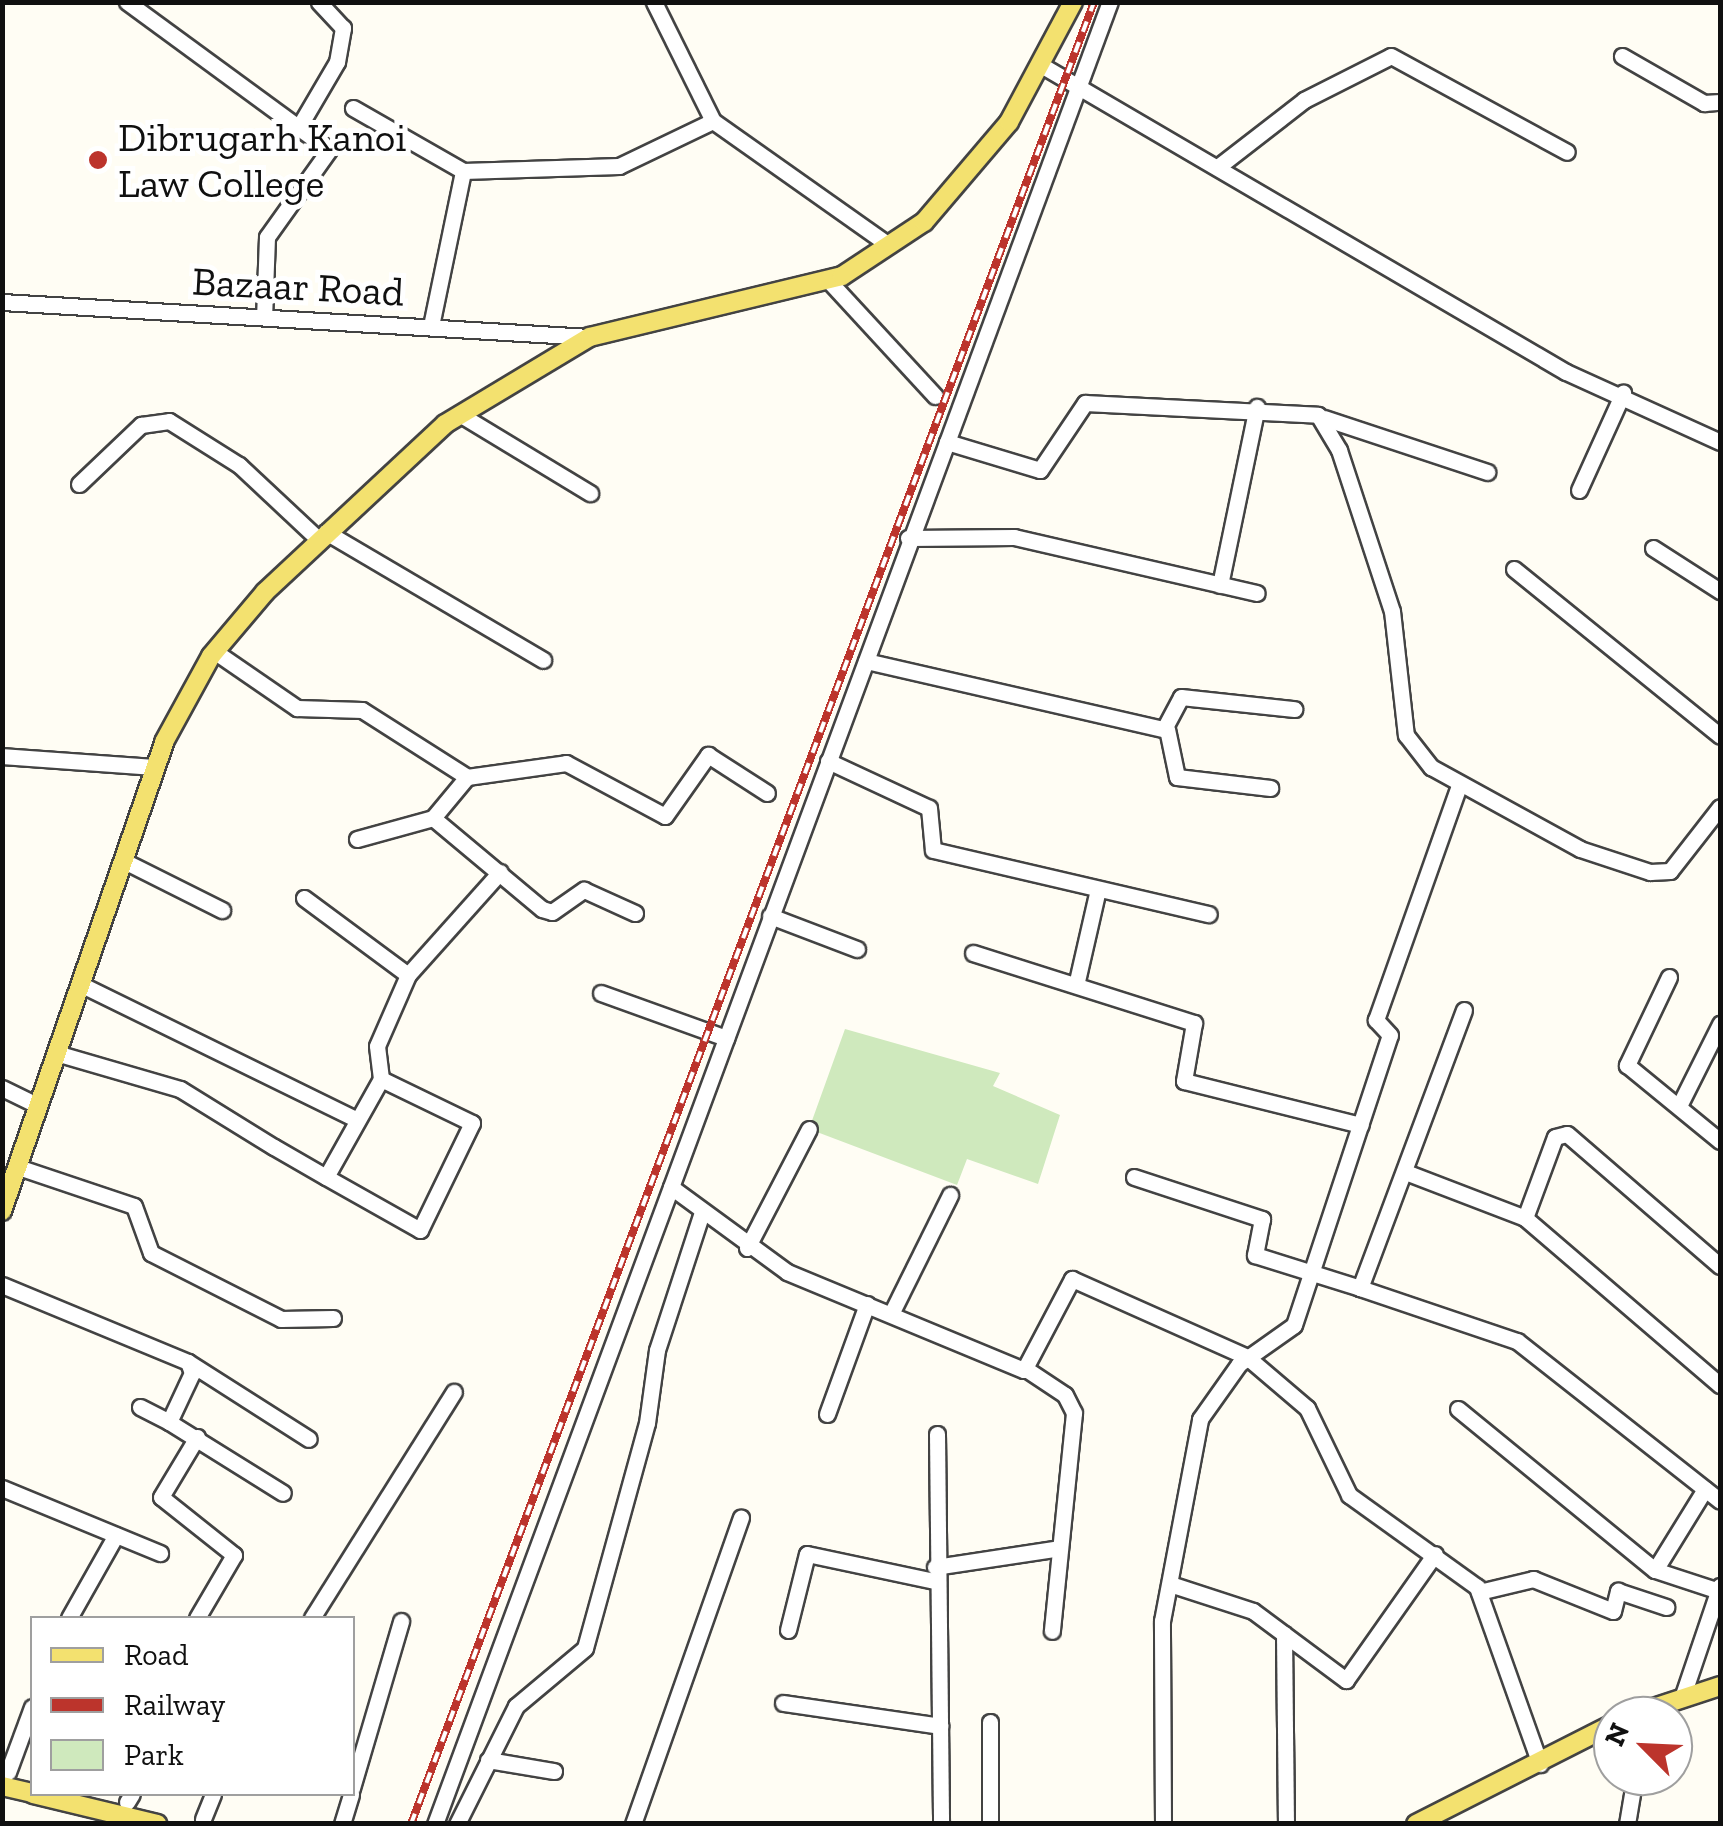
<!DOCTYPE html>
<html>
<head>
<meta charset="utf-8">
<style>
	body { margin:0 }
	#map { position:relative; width:1723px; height:1826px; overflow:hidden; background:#fffdf4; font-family:"Zilla Slab",serif }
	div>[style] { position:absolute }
	.green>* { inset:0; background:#cfe9bd }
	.roads { filter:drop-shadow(2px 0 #434343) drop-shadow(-2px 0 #434343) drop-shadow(0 2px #434343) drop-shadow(0 -2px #434343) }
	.minor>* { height:15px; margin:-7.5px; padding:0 7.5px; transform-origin:7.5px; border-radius:7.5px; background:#fff }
	.major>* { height:18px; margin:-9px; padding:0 9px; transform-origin:9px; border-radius:9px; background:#f3e16f }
	.rail>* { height:8px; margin-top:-4px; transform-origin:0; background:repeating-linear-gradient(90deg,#fff 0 11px,#bc342c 0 22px); box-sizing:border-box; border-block:2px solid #bc342c }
	.dots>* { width:28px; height:28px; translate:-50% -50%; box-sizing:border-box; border:5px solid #fff; border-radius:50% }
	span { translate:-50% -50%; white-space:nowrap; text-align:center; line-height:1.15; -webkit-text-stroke:10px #fff; paint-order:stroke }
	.poi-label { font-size:40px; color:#101010 }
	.left { translate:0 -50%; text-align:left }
	.street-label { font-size:40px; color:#101010 }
	.frame { position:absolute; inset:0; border:5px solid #101010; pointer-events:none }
	.legend { position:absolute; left:30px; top:1616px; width:325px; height:180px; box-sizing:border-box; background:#fff; border:2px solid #9f9f9f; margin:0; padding:12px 18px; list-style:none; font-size:30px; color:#101010 }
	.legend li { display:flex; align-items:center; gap:20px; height:50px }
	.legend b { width:50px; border:2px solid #9f9f9f }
	.north { position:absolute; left:1593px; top:1696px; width:100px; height:100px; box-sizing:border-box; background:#fff; border:2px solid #9f9f9f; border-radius:50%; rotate:294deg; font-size:28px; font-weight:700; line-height:40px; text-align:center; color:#101010 }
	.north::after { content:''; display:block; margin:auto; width:35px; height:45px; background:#bc342c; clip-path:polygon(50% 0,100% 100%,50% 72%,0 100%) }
</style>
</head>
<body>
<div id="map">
	<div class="green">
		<div style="clip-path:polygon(845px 1029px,1000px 1073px,993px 1086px,1060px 1115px,1038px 1184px,967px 1159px,957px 1185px,809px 1129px)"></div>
	</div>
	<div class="roads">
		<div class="minor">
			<div style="left:127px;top:2px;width:250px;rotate:36.2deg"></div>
			<div style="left:329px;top:150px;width:107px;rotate:125.5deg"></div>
			<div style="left:267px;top:237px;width:80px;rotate:92.1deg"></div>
			<div style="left:1622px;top:56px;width:95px;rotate:29.8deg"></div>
			<div style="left:1704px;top:103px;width:16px;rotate:-4deg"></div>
			<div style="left:1041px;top:65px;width:608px;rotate:30.32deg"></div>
			<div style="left:1566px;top:372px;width:169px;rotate:24.4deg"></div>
			<div style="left:353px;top:108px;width:127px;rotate:29.8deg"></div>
			<div style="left:463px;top:171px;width:156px;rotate:-1.8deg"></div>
			<div style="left:619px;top:166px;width:104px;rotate:-25.6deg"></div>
			<div style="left:713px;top:121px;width:133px;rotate:-116.4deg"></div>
			<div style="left:713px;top:121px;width:215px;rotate:35.2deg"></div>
			<div style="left:300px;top:125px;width:73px;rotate:-59.6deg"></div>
			<div style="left:337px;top:62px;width:35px;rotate:-80deg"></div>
			<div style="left:343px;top:28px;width:35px;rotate:-133deg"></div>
			<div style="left:1219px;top:166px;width:108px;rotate:-37.8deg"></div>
			<div style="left:1304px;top:100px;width:97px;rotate:-26.8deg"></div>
			<div style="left:1391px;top:56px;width:200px;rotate:28.6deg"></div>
			<div style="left:828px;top:280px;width:158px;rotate:47.3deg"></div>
			<div style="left:2px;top:302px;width:589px;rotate:3.41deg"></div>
			<div style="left:431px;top:326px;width:158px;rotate:-78.3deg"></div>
			<div style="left:461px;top:415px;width:151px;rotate:31.2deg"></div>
			<div style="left:1324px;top:418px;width:172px;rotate:18.3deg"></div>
			<div style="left:947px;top:442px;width:469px;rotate:-69.7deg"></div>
			<div style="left:79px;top:484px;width:86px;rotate:-43.6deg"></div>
			<div style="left:141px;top:425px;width:28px;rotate:-8deg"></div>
			<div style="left:169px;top:421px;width:83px;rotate:32.2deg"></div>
			<div style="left:239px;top:465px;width:108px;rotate:43.1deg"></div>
			<div style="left:1579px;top:490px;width:107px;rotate:-65.6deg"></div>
			<div style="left:326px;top:532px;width:252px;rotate:30.5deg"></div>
			<div style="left:908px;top:538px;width:106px;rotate:-0.5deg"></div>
			<div style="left:1014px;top:537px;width:249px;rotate:13deg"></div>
			<div style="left:1653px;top:548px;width:80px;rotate:32.7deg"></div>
			<div style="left:1514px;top:569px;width:265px;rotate:39deg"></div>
			<div style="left:1220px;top:585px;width:182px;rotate:-78.3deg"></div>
			<div style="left:214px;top:651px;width:101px;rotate:34.5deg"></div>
			<div style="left:297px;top:708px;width:65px;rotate:1.8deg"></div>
			<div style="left:362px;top:710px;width:125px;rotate:32.5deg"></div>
			<div style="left:467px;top:777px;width:100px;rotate:-8deg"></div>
			<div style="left:566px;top:763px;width:112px;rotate:28.2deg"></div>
			<div style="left:665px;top:816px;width:75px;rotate:-54.8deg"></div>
			<div style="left:708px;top:755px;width:70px;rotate:32.8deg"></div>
			<div style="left:866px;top:661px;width:306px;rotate:12.9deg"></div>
			<div style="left:1164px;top:729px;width:36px;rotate:-62deg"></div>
			<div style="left:1181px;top:697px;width:114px;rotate:6.1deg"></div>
			<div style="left:1167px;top:729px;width:49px;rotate:78.2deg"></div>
			<div style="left:1177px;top:777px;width:94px;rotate:6.7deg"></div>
			<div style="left:2px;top:756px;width:152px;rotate:4.1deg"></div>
			<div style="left:828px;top:761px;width:111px;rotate:25deg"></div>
			<div style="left:929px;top:808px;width:42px;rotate:84.6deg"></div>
			<div style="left:933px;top:850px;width:283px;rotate:13.1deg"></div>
			<div style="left:467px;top:777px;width:53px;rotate:129.7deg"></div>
			<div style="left:433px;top:818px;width:142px;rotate:39.9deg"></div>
			<div style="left:542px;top:909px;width:10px;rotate:17deg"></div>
			<div style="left:552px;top:912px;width:39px;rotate:-35deg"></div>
			<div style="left:584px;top:890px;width:56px;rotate:24.3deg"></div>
			<div style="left:357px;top:839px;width:79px;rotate:-15.4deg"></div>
			<div style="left:122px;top:860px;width:112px;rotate:26.6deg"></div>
			<div style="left:304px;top:898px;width:129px;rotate:36.5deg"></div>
			<div style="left:408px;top:975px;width:77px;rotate:113.6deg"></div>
			<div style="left:377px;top:1046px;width:33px;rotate:83deg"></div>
			<div style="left:770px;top:916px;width:93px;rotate:20.8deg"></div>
			<div style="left:973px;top:953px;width:232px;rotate:17.6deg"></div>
			<div style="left:1194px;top:1023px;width:59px;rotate:99.8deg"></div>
			<div style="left:1184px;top:1081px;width:182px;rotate:14deg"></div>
			<div style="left:408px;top:975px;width:138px;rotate:-48.2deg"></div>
			<div style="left:1669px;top:977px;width:98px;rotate:115.5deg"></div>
			<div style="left:1627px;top:1065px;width:120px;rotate:39.3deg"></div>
			<div style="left:1077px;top:981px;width:89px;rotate:-77.1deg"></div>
			<div style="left:80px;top:984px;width:306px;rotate:26.1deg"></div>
			<div style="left:601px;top:993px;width:133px;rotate:19.8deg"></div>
			<div style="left:1464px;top:1010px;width:297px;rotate:110.5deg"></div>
			<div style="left:1360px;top:1288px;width:166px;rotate:18.7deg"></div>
			<div style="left:1517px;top:1341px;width:258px;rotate:38.2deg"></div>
			<div style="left:56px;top:1053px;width:129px;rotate:16.2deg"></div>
			<div style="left:180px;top:1089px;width:110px;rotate:31.7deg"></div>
			<div style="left:274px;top:1147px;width:60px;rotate:30deg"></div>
			<div style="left:326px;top:1177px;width:108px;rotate:29.4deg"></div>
			<div style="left:420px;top:1230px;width:119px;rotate:-64.1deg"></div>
			<div style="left:472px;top:1123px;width:101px;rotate:-154.2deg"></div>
			<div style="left:381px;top:1079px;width:112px;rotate:119.3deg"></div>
			<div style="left:2px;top:1088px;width:41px;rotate:25.9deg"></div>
			<div style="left:1679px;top:1106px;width:92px;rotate:-63.4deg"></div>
			<div style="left:18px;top:1167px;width:122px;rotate:18.6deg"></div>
			<div style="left:134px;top:1206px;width:50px;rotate:70.1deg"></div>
			<div style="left:151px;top:1253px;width:146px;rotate:26.9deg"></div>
			<div style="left:281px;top:1319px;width:52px;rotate:-1.1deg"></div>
			<div style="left:1408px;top:1173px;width:125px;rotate:21deg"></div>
			<div style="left:1525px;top:1218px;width:257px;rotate:40.6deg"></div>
			<div style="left:1134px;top:1177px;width:135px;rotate:18.2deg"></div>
			<div style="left:1262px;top:1219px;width:37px;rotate:101deg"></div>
			<div style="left:1255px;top:1255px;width:110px;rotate:17.4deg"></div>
			<div style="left:671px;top:1187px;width:144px;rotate:36.2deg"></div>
			<div style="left:787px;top:1272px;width:256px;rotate:22.5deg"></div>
			<div style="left:1024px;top:1370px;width:103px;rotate:-62.2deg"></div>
			<div style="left:1072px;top:1279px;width:192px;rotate:24deg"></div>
			<div style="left:1247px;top:1357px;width:79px;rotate:40.4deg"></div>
			<div style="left:1307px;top:1408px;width:97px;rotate:64.2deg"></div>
			<div style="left:1349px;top:1495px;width:158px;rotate:35.7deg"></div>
			<div style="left:1477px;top:1587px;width:188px;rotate:70.4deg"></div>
			<div style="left:1525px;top:1218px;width:86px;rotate:-69.7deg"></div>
			<div style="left:1555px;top:1137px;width:12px;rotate:-14deg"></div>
			<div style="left:1567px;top:1134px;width:202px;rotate:40.8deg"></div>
			<div style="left:747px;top:1248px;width:134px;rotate:-62.5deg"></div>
			<div style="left:2px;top:1285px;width:201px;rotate:22.5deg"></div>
			<div style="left:188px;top:1362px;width:12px;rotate:70deg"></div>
			<div style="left:192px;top:1373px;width:54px;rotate:115.1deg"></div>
			<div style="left:169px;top:1422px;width:134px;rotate:31.9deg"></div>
			<div style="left:891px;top:1314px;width:133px;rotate:-63.6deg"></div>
			<div style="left:188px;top:1362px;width:143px;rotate:32.5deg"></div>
			<div style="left:1029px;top:1371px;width:43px;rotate:33.7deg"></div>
			<div style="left:1065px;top:1395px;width:20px;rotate:63deg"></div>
			<div style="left:1074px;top:1413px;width:219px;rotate:95.8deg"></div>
			<div style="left:140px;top:1407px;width:33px;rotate:27deg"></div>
			<div style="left:1458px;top:1409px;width:254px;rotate:39.3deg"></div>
			<div style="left:1655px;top:1570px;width:67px;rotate:18.2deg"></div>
			<div style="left:827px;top:1414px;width:117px;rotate:-70deg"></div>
			<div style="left:937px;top:1434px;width:390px;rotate:89.4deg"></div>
			<div style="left:2px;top:1488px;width:171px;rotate:22.4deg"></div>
			<div style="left:935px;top:1567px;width:126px;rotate:-8.6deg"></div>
			<div style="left:1655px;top:1570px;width:95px;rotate:-58.3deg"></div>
			<div style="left:1170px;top:1584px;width:87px;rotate:18deg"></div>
			<div style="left:1253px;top:1611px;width:116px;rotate:36.6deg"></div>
			<div style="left:1346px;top:1680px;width:154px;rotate:-54.8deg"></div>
			<div style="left:1479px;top:1592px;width:56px;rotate:-13.5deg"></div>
			<div style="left:1533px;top:1579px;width:86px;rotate:21.8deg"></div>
			<div style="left:1613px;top:1611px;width:21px;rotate:-76deg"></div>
			<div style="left:1618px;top:1591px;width:51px;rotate:18.4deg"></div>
			<div style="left:69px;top:1618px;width:95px;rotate:-60.5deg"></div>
			<div style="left:197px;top:1618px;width:73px;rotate:-59.6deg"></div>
			<div style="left:234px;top:1555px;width:93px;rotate:-141.5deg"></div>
			<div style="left:161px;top:1497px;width:70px;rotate:-59deg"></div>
			<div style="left:312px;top:1618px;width:267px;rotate:-57.9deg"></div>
			<div style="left:788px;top:1630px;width:78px;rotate:-76deg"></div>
			<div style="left:807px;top:1554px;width:130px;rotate:12deg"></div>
			<div style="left:1284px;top:1634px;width:190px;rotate:89.4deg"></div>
			<div style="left:1683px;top:1695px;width:115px;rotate:-71.3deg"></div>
			<div style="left:783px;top:1703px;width:159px;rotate:8.3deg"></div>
			<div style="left:990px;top:1722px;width:102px;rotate:90deg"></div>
			<div style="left:488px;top:1760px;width:67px;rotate:9.5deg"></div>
			<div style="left:8px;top:1772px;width:69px;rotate:-69.7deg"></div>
			<div style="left:352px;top:1788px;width:174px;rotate:-73.6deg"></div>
			<div style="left:127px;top:1802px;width:9px;rotate:-58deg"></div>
			<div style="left:203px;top:1819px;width:27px;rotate:-68deg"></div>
			<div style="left:342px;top:1824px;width:31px;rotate:-73deg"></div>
			<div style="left:435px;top:1824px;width:1474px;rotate:-69.67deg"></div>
			<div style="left:947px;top:442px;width:97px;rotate:16.8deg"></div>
			<div style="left:1040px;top:470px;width:81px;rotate:-56.1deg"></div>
			<div style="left:1085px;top:403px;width:233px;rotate:2.9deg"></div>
			<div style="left:1318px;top:415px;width:41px;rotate:59deg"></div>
			<div style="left:1339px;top:450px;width:169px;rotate:71.8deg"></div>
			<div style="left:1392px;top:611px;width:125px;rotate:83.6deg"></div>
			<div style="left:1406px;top:735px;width:41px;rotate:52deg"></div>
			<div style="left:1431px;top:767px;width:170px;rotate:28.8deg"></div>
			<div style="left:1580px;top:849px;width:74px;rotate:18.2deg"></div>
			<div style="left:1650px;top:872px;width:20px;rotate:-3deg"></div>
			<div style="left:1670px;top:871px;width:81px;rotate:-52deg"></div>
			<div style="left:457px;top:1824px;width:132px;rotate:-63.4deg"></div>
			<div style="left:516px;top:1706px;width:90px;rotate:-40deg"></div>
			<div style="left:585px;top:1648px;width:233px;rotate:-74.6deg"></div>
			<div style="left:647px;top:1423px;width:74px;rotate:-82.2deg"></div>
			<div style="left:657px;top:1350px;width:145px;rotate:-71.9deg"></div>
			<div style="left:633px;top:1824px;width:325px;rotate:-70.6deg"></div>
			<div style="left:1163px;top:1824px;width:203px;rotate:-90.3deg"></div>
			<div style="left:1162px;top:1621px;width:206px;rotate:-79.3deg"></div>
			<div style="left:1200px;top:1419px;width:67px;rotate:-54.7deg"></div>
			<div style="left:1239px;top:1364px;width:67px;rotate:-35.3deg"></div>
			<div style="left:1294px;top:1325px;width:305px;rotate:-71.7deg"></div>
			<div style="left:1390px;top:1035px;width:21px;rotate:-133deg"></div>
			<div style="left:1376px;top:1020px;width:246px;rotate:-70.5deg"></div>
			<div style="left:1627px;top:1824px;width:49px;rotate:-80.5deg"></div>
		</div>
		<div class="major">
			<div style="left:2px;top:1211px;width:496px;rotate:-70.9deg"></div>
			<div style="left:164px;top:742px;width:98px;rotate:-61.3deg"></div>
			<div style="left:211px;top:656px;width:84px;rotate:-49.8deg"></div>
			<div style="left:265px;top:592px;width:246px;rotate:-43deg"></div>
			<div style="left:445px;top:424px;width:169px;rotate:-31deg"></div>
			<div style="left:590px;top:337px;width:259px;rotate:-13.6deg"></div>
			<div style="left:842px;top:276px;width:98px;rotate:-33.4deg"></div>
			<div style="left:924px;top:222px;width:131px;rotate:-49.6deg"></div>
			<div style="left:1009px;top:122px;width:136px;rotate:-61.9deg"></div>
			<div style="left:1629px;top:1716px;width:96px;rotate:-18.2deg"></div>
			<div style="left:2px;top:1786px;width:31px;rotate:13deg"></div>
			<div style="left:33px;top:1794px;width:128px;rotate:13.6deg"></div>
			<div style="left:1416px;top:1824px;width:221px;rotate:-26.9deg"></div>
		</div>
	</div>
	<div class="rail">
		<div style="left:411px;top:1824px;width:1946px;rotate:-69.45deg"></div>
	</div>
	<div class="dots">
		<div style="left:98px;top:160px;background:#bc342c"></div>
	</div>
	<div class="poi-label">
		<span class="left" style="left:118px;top:160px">Dibrugarh Kanoi<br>Law College</span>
	</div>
	<div class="street-label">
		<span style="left:298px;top:286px;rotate:3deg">Bazaar Road</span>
	</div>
	<div class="frame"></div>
	<ul class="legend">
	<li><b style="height:12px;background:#f3e16f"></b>Road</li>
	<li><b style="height:12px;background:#bc342c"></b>Railway</li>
	<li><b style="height:28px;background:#cfe9bd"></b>Park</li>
	</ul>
	<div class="north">N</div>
</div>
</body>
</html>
